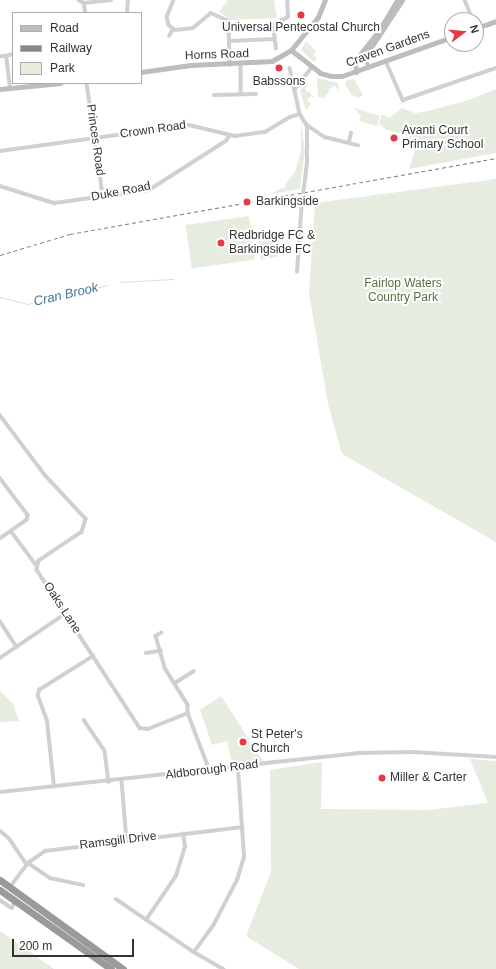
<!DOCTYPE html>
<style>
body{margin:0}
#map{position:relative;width:496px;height:969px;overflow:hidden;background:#fff;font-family:Helvetica,sans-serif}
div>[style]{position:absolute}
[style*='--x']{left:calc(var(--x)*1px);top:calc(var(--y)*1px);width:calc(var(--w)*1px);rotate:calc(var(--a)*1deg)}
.green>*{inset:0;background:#e6ecdf;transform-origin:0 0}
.stream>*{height:1px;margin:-0.5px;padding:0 0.5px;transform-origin:0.5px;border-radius:0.5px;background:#cfe2ee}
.street>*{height:3.5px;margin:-1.75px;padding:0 1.75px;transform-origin:1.75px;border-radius:1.75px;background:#d0d0d0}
.secondary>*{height:5px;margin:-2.5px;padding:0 2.5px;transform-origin:2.5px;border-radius:2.5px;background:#bdbdbd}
.highway>*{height:7px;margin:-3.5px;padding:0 3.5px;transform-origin:3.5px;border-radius:3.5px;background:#9a9a9a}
.rail>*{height:1px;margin-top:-0.5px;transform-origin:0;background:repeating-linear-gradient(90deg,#888 0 4px,transparent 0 7px)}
.street-bridge>*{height:3.5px;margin:-1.75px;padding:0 1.75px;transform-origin:1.75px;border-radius:1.75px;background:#d0d0d0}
.dots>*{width:11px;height:11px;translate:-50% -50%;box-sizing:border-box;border:2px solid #fff;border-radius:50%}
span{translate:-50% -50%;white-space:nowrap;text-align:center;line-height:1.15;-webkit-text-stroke:4px #fff;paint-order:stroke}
.poi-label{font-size:12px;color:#333}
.left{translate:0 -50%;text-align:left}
.street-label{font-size:12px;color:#333}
.park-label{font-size:12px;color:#56703f}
.water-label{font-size:13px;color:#3f7597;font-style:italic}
.legend{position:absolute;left:12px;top:12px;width:130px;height:72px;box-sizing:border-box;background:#fff;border:1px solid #adadad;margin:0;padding:5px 7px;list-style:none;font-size:12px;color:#333}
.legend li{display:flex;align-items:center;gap:8px;height:20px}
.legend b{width:20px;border:1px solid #adadad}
.north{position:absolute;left:444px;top:12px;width:40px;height:40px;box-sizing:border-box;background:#fff;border:1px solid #adadad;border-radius:50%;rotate:74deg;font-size:11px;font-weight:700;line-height:16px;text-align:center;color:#333}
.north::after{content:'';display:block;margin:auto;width:14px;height:18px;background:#e63946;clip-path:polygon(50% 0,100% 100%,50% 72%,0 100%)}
.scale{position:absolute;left:12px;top:939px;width:122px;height:18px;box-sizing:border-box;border:2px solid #333;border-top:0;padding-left:5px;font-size:12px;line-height:14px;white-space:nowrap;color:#333;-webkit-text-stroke:3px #fff;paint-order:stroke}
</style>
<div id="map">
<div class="green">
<div style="clip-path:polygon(228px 0,274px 0,277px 18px,231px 20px,219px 12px)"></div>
<div style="clip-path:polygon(306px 41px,316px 51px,313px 55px,317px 58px,314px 62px,301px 50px)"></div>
<div style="clip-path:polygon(317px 78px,338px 83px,339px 89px,337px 94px,338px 89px,334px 85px,331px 89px,328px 88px,330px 90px,324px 98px,318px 97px)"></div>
<div style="clip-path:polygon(354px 79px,363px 95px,358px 98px,352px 95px,345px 84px,347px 80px)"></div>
<div style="clip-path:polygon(305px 83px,308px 85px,305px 89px,309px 93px,311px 90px,310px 94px,315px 98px,311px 96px,307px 100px,311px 104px,306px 110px,300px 91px)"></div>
<div style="clip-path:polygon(496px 89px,496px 153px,409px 169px,416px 148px,407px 145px,409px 135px,387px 130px,379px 124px,382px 114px,389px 118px,402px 108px,415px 113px,428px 111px,469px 100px)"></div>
<div style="clip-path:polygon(354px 108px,380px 116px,377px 126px,359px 121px,361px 116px)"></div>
<div style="clip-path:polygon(301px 122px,305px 151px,300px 189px,271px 194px,284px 187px,287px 189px,285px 185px,295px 172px,301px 151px)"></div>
<div style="clip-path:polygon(496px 179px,496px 542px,342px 454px,328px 404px,309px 293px,315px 203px)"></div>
<div style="left:249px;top:216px;width:44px;height:64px;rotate:82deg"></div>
<div style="left:274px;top:232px;width:25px;height:17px;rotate:81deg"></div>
<div style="clip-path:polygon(0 691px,13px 704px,19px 721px,0 722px)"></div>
<div style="clip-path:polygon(221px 696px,263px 761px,232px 764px,227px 741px,212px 745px,200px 710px)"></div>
<div style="clip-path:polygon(470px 759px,496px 761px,496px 969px,299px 969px,246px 936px,271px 872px,270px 770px,322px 762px,321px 809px,428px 810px,488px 803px)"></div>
<div style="clip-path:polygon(0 931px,54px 969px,0 969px)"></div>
</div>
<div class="stream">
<div style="--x:120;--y:282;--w:53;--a:-3.2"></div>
<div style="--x:0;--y:297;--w:29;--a:14"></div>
<div style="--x:28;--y:304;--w:82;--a:-13.4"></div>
</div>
<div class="street">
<div style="--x:79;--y:0;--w:6;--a:31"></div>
<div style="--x:84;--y:3;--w:10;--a:79"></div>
<div style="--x:174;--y:0;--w:18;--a:112"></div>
<div style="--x:167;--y:17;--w:8;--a:76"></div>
<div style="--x:169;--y:25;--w:8;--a:40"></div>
<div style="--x:175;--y:30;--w:18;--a:-6"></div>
<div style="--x:193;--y:28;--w:23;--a:-40"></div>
<div style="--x:211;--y:13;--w:20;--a:24"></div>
<div style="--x:229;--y:21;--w:44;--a:88.7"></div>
<div style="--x:465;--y:0;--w:22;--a:68"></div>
<div style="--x:84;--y:3;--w:27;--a:-6"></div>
<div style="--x:127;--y:13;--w:13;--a:-86"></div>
<div style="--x:169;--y:36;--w:8;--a:-60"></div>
<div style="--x:230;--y:41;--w:44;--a:-2.6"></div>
<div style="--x:276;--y:49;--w:24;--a:-97"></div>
<div style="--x:273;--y:25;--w:17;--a:-28"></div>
<div style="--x:288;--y:17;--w:17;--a:-93"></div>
<div style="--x:0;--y:56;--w:6;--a:0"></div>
<div style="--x:386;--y:61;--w:43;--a:66.4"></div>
<div style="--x:403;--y:100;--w:98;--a:-19"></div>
<div style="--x:241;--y:65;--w:29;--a:90"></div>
<div style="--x:290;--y:68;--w:47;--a:77.7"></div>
<div style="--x:300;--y:114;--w:13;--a:58"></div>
<div style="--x:307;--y:125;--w:22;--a:34"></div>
<div style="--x:325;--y:137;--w:34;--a:14"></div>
<div style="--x:87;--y:83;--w:114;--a:81.9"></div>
<div style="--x:10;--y:88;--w:32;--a:-97"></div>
<div style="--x:6;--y:56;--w:7;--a:-16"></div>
<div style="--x:294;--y:90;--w:29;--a:-52"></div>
<div style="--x:214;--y:95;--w:42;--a:-1.4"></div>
<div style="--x:349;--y:142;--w:9;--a:-77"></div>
<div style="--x:0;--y:151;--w:191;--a:-7.8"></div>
<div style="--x:189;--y:125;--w:47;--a:13.4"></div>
<div style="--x:235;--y:136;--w:30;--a:-8"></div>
<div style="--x:265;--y:132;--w:29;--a:-31"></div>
<div style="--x:290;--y:117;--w:10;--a:-17"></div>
<div style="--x:0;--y:186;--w:57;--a:17.5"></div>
<div style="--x:54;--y:203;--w:96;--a:-7.8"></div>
<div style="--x:149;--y:190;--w:91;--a:-32.5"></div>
<div style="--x:226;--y:141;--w:6;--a:-59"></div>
<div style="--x:304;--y:187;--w:24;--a:-83"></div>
<div style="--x:307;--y:163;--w:38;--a:-90"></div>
<div style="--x:297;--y:272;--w:71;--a:-86"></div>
<div style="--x:0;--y:415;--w:75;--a:53.1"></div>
<div style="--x:45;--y:475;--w:60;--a:47"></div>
<div style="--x:86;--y:519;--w:14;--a:107"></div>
<div style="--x:82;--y:532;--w:52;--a:146"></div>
<div style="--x:39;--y:561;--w:9;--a:103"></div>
<div style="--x:37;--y:570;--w:189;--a:56.9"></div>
<div style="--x:140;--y:728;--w:8;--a:7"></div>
<div style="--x:148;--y:729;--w:43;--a:-21.8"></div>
<div style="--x:188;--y:713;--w:62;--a:69.2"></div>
<div style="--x:0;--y:478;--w:46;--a:52.9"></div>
<div style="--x:28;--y:515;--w:5;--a:101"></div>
<div style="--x:27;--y:520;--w:33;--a:145"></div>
<div style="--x:11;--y:531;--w:44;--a:53.4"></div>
<div style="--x:0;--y:621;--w:31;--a:57"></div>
<div style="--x:162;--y:633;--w:7;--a:153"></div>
<div style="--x:156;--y:636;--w:33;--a:74"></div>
<div style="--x:165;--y:668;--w:44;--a:58.1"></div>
<div style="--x:188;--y:705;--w:8;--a:90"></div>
<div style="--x:146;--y:653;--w:15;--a:-8"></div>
<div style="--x:0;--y:658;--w:78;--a:-34.1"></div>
<div style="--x:175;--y:683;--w:22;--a:-32"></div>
<div style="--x:84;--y:720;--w:37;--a:56"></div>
<div style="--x:105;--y:751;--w:31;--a:83"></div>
<div style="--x:122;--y:781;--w:59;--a:85.2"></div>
<div style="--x:54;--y:787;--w:66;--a:-96.1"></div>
<div style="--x:47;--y:721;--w:27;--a:-110"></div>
<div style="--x:38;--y:696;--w:6;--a:-81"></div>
<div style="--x:39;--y:690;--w:64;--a:-32.2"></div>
<div style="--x:0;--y:792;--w:359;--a:-6.2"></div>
<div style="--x:357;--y:753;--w:56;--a:-1"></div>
<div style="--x:413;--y:752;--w:83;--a:3.4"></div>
<div style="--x:0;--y:831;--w:11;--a:38"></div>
<div style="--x:9;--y:838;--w:32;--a:56"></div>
<div style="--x:28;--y:863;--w:27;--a:34"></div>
<div style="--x:50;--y:878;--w:34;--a:12"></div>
<div style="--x:10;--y:887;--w:30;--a:-53"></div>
<div style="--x:28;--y:863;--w:21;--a:-35"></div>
<div style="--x:45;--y:851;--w:199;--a:-6.9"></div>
<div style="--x:116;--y:899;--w:94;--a:34.2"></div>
<div style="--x:194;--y:952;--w:34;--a:30"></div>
<div style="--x:0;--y:900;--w:14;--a:34"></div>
<div style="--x:12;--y:908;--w:8;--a:-67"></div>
<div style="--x:146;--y:920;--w:53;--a:-55.7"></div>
<div style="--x:176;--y:876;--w:30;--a:-73"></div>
<div style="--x:185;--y:847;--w:13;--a:-99"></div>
<div style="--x:194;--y:952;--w:34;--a:-54"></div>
<div style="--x:214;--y:924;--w:50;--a:-62.4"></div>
<div style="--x:237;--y:880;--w:24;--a:-73"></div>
<div style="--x:244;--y:857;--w:89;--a:-93.9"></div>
</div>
<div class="secondary">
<div style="--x:476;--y:28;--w:21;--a:-19"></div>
<div style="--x:291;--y:50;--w:37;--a:38"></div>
<div style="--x:320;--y:73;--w:11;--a:15"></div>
<div style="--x:331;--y:76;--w:11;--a:0"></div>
<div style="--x:342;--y:76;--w:117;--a:-19.5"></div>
<div style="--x:368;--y:67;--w:12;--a:-99"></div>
<div style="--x:366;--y:55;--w:66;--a:-56.8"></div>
<div style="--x:141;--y:72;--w:50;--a:-8"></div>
<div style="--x:191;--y:65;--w:81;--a:-2.8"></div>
<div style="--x:272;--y:61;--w:22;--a:-30"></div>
<div style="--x:291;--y:50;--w:43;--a:-50.7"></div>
<div style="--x:318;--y:17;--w:18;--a:-68"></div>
<div style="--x:356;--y:72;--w:11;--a:-95"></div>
<div style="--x:355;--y:61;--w:37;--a:-52"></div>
<div style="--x:378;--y:32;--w:37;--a:-59"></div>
<div style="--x:0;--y:89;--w:61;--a:-5.6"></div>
</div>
<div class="highway">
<div style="--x:0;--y:880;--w:152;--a:35.9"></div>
<div style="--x:0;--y:890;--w:136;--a:35.4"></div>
</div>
<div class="rail">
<div style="--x:0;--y:255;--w:73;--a:-16.7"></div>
<div style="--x:70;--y:234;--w:433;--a:-10.1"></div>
</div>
<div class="street-bridge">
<div style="--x:302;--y:201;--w:14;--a:-82"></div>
</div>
<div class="dots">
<div style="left:301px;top:15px;background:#e63946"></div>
<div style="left:279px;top:68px;background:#e63946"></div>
<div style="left:394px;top:138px;background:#e63946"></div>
<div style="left:247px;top:202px;background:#e63946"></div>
<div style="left:221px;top:243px;background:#e63946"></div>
<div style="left:243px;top:742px;background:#e63946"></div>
<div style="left:382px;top:778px;background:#e63946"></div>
</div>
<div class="poi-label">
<span style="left:301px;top:28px">Universal Pentecostal Church</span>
<span style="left:279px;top:82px">Babssons</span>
<span class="left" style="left:402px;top:138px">Avanti Court<br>Primary School</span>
<span class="left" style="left:256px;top:202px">Barkingside</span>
<span class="left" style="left:229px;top:243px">Redbridge FC &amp;<br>Barkingside FC</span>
<span class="left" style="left:251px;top:742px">St Peter's<br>Church</span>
<span class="left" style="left:390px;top:778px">Miller &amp; Carter</span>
</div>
<div class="street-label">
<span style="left:388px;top:49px;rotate:-20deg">Craven Gardens</span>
<span style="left:217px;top:55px;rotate:-2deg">Horns Road</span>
<span style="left:153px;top:130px;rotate:-8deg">Crown Road</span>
<span style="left:95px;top:140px;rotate:82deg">Princes Road</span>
<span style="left:121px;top:192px;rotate:-11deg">Duke Road</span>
<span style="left:62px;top:608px;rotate:57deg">Oaks Lane</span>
<span style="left:212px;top:770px;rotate:-7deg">Aldborough Road</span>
<span style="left:118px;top:841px;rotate:-7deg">Ramsgill Drive</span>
</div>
<div class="park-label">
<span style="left:403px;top:291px">Fairlop Waters<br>Country Park</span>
</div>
<div class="water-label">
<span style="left:66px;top:295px;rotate:-13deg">Cran Brook</span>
</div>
<ul class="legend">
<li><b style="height:5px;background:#bdbdbd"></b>Road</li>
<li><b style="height:5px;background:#888"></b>Railway</li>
<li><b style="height:11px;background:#e6ecdf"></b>Park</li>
</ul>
<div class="north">N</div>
<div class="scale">200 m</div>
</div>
